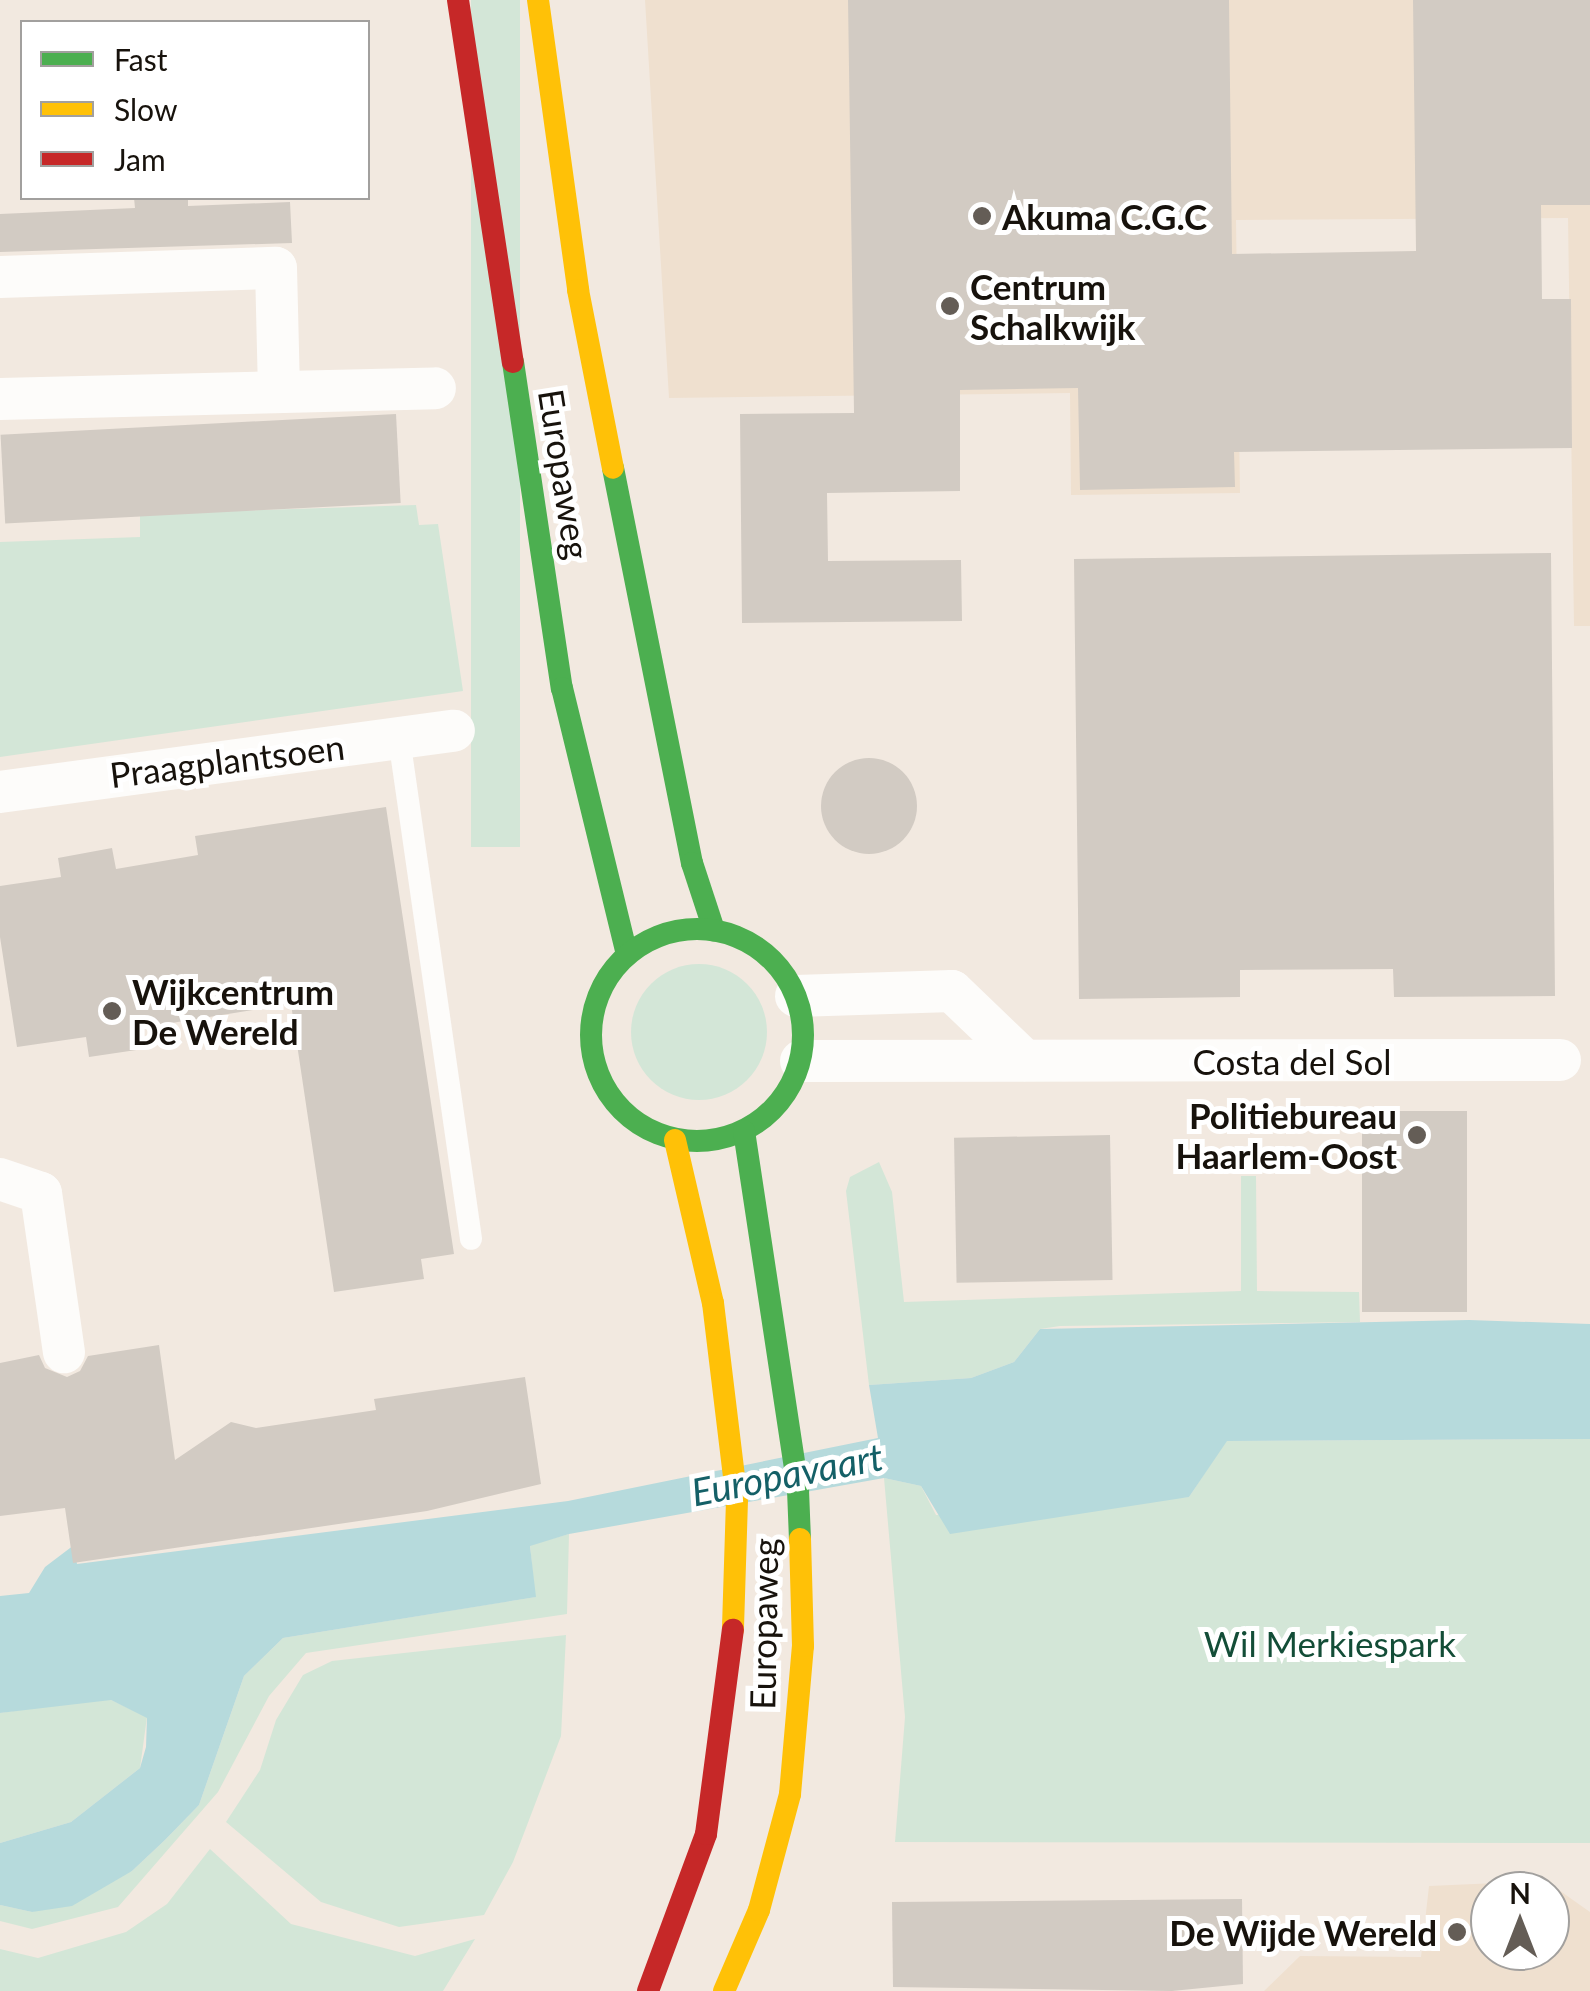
<!DOCTYPE html>
<style>
body{margin:0}
#map{position:relative;width:1590px;height:1991px;overflow:hidden;background:#f2e9e0;font-family:Lato,sans-serif}
div>[style]{position:absolute}
[style*='--x']{left:calc(var(--x)*1px);top:calc(var(--y)*1px);width:calc(var(--w)*1px);rotate:calc(var(--a)*1deg)}
.built>*{inset:0;background:#efe0cf}
.green>*{inset:0;background:#d3e6d7;transform-origin:0 0}
.round{border-radius:50%}
.water>*{inset:0;background:#b6dadc}
.building>*{inset:0;background:#d2cbc3;transform-origin:0 0}
.lane>*{height:22px;margin:-11px;padding:0 11px;transform-origin:11px;border-radius:11px;background:#fdfcfa}
.street>*{height:42px;margin:-21px;padding:0 21px;transform-origin:21px;border-radius:21px;background:#fdfcfa}
.fast>*{height:22px;margin:-11px;padding:0 11px;transform-origin:11px;border-radius:11px;background:#4caf50}
.fast>.ring{margin:-11px;padding:0;box-sizing:content-box;background:none;border:22px solid #4caf50;border-radius:50%}
.slow>*{height:22px;margin:-11px;padding:0 11px;transform-origin:11px;border-radius:11px;background:#ffc107}
.jam>*{height:22px;margin:-11px;padding:0 11px;transform-origin:11px;border-radius:11px;background:#c62828}
.dots>*{width:28px;height:28px;translate:-50% -50%;box-sizing:border-box;border:5px solid #fff;border-radius:50%}
span{translate:-50% -50%;white-space:nowrap;text-align:center;line-height:1.15;-webkit-text-stroke:10px #fff;paint-order:stroke}
.poi-label{font-size:35px;color:#17120c;font-weight:700}
.left{translate:0 -50%;text-align:left}
.right{translate:-100% -50%;text-align:right}
.street-label{font-size:35px;color:#17120c}
.park-label{font-size:35px;color:#134d37}
.water-label{font-size:38px;color:#146067;font-style:italic}
.legend{position:absolute;left:20px;top:20px;width:350px;height:180px;box-sizing:border-box;background:#fff;border:2px solid #a2a09e;margin:0;padding:12px 18px;list-style:none;font-size:30px;color:#17120c}
.legend li{display:flex;align-items:center;gap:20px;height:50px}
.legend b{width:50px;border:2px solid #a2a09e}
.north{position:absolute;left:1470px;top:1871px;width:100px;height:100px;box-sizing:border-box;background:#fff;border:2px solid #a2a09e;border-radius:50%;rotate:0deg;font-size:28px;font-weight:700;line-height:40px;text-align:center;color:#17120c}
.north::after{content:'';display:block;margin:auto;width:35px;height:45px;background:#645d56;clip-path:polygon(50% 0,100% 100%,50% 72%,0 100%)}
</style>
<div id="map">
<div class="built">
<div style="clip-path:polygon(645px 0,1590px 0,1590px 626px,1574px 626px,1568px 218px,1236px 220px,1240px 493px,1071px 495px,1070px 393px,669px 398px)"></div>
<div style="clip-path:polygon(evenodd,1546px 1881px,1590px 1912px,1590px 1991px,1264px 1991px,1300px 1956px,1421px 1957px,1429px 1886px,1546px 1881px,1490px 1891px,1550px 1891px,1550px 1951px,1490px 1951px,1490px 1891px)"></div>
</div>
<div class="green">
<div style="left:471px;top:0;width:49px;height:847px"></div>
<div style="clip-path:polygon(416px 505px,419px 525px,438px 524px,463px 691px,0 757px,0 542px,140px 537px,140px 514px)"></div>
<div class="round" style="left:631px;top:964px;width:136px;height:136px"></div>
<div style="clip-path:polygon(879px 1162px,892px 1192px,904px 1302px,1241px 1291px,1241px 1176px,1256px 1176px,1257px 1291px,1359px 1292px,1360px 1322px,1060px 1326px,1040px 1329px,1014px 1362px,971px 1378px,869px 1385px,846px 1191px,850px 1177px)"></div>
<div style="clip-path:polygon(1590px 1439px,1590px 1843px,895px 1842px,905px 1717px,884px 1478px,921px 1486px,936px 1515px,1189px 1497px,1226px 1441px)"></div>
<div style="clip-path:polygon(569px 1534px,567px 1614px,306px 1653px,269px 1696px,218px 1792px,118px 1907px,32px 1929px,0 1921px,0 1905px,32px 1912px,132px 1871px,165px 1840px,199px 1805px,244px 1676px,283px 1638px,535px 1597px,530px 1545px)"></div>
<div style="clip-path:polygon(566px 1635px,561px 1736px,513px 1862px,484px 1915px,399px 1927px,321px 1902px,226px 1822px,260px 1770px,276px 1720px,303px 1675px,332px 1661px)"></div>
<div style="clip-path:polygon(87px 1700px,111px 1700px,147px 1717px,140px 1768px,71px 1822px,0 1843px,0 1713px)"></div>
<div style="clip-path:polygon(210px 1849px,291px 1924px,415px 1956px,475px 1939px,443px 1991px,0 1991px,0 1949px,38px 1958px,126px 1932px,167px 1904px)"></div>
</div>
<div class="water">
<div style="clip-path:polygon(1469px 1320px,1590px 1324px,1590px 1439px,1227px 1441px,1189px 1497px,950px 1534px,921px 1486px,884px 1478px,569px 1534px,530px 1546px,536px 1597px,283px 1638px,244px 1676px,199px 1805px,165px 1840px,132px 1871px,72px 1906px,32px 1912px,0 1905px,0 1843px,71px 1822px,140px 1768px,146px 1747px,147px 1718px,111px 1700px,0 1713px,0 1596px,29px 1593px,45px 1567px,74px 1545px,77px 1564px,568px 1501px,878px 1438px,869px 1385px,971px 1378px,1014px 1362px,1040px 1329px)"></div>
</div>
<div class="building">
<div style="clip-path:polygon(848px 0,1229px 0,1232px 254px,1416px 251px,1413px 0,1590px 0,1590px 205px,1541px 205px,1542px 299px,1571px 299px,1572px 448px,1234px 452px,1235px 487px,1080px 490px,1078px 388px,960px 390px,960px 491px,827px 493px,828px 561px,961px 560px,962px 621px,742px 623px,740px 414px,854px 413px)"></div>
<div style="clip-path:polygon(134px 198px,188px 198px,188px 206px,290px 202px,292px 243px,0 252px,0 214px,135px 208px)"></div>
<div style="left:396px;top:414px;width:89px;height:396px;rotate:87deg"></div>
<div style="clip-path:polygon(1551px 553px,1555px 996px,1394px 997px,1393px 969px,1240px 970px,1240px 997px,1079px 999px,1074px 559px)"></div>
<div class="round" style="left:821px;top:758px;width:96px;height:96px"></div>
<div style="clip-path:polygon(386px 807px,454px 1254px,421px 1259px,424px 1279px,334px 1292px,291px 1004px,140px 1028px,143px 1049px,89px 1057px,86px 1037px,17px 1047px,0 937px,0 886px,61px 877px,58px 858px,112px 848px,116px 869px,198px 855px,195px 836px)"></div>
<div style="left:1467px;top:1111px;width:201px;height:105px;rotate:90deg"></div>
<div style="left:1110px;top:1135px;width:145px;height:156px;rotate:89deg"></div>
<div style="clip-path:polygon(159px 1345px,175px 1460px,231px 1422px,256px 1428px,376px 1410px,374px 1399px,525px 1377px,541px 1484px,427px 1511px,73px 1563px,65px 1508px,0 1516px,0 1363px,39px 1355px,45px 1368px,67px 1377px,80px 1371px,88px 1356px)"></div>
<div style="clip-path:polygon(1242px 1899px,1243px 1984px,1172px 1991px,893px 1987px,892px 1902px)"></div>
</div>
<div class="lane">
<div style="--x:399;--y:738;--w:506;--a:81.82"></div>
</div>
<div class="street">
<div style="--x:0;--y:277;--w:276;--a:-1.9"></div>
<div style="--x:276;--y:268;--w:122;--a:88.6"></div>
<div style="--x:0;--y:399;--w:435;--a:-1.4"></div>
<div style="--x:0;--y:792;--w:458;--a:-7.7"></div>
<div style="--x:796;--y:996;--w:156;--a:-1.8"></div>
<div style="--x:952;--y:991;--w:100;--a:43.8"></div>
<div style="--x:801;--y:1061;--w:759;--a:-0.08"></div>
<div style="--x:0;--y:1179;--w:43;--a:18.9"></div>
<div style="--x:41;--y:1193;--w:161;--a:81.8"></div>
</div>
<div class="fast">
<div style="--x:513;--y:362;--w:330;--a:81.5"></div>
<div style="--x:562;--y:688;--w:274;--a:76.3"></div>
<div style="--x:613;--y:468;--w:403;--a:78.7"></div>
<div style="--x:692;--y:863;--w:71;--a:71.8"></div>
<div class="ring" style="left:591px;top:929px;width:190px;height:190px"></div>
<div style="--x:744;--y:1131;--w:363;--a:81.4"></div>
<div style="--x:798;--y:1490;--w:49;--a:87.7"></div>
</div>
<div class="slow">
<div style="--x:538;--y:0;--w:293;--a:82.1"></div>
<div style="--x:578;--y:290;--w:181;--a:78.9"></div>
<div style="--x:675;--y:1140;--w:167;--a:76.9"></div>
<div style="--x:713;--y:1303;--w:198;--a:83.1"></div>
<div style="--x:737;--y:1500;--w:130;--a:91.8"></div>
<div style="--x:724;--y:1991;--w:88;--a:-66.6"></div>
<div style="--x:759;--y:1910;--w:120;--a:-75"></div>
<div style="--x:790;--y:1794;--w:149;--a:-85"></div>
<div style="--x:803;--y:1646;--w:107;--a:-91.6"></div>
</div>
<div class="jam">
<div style="--x:458;--y:0;--w:366;--a:81.4"></div>
<div style="--x:648;--y:1991;--w:167;--a:-69.7"></div>
<div style="--x:706;--y:1834;--w:206;--a:-82.5"></div>
</div>
<div class="dots">
<div style="left:982px;top:216px;background:#645d56"></div>
<div style="left:950px;top:306px;background:#645d56"></div>
<div style="left:112px;top:1011px;background:#645d56"></div>
<div style="left:1417px;top:1135px;background:#645d56"></div>
<div style="left:1457px;top:1932px;background:#645d56"></div>
</div>
<div class="poi-label">
<span class="left" style="left:1002px;top:216px">Akuma C.G.C</span>
<span class="left" style="left:970px;top:306px">Centrum<br>Schalkwijk</span>
<span class="left" style="left:132px;top:1011px">Wijkcentrum<br>De Wereld</span>
<span class="right" style="left:1397px;top:1135px">Politiebureau<br>Haarlem-Oost</span>
<span class="right" style="left:1437px;top:1932px">De Wijde Wereld</span>
</div>
<div class="street-label">
<span style="left:565px;top:474px;rotate:81deg">Europaweg</span>
<span style="left:227px;top:760px;rotate:-7deg">Praagplantsoen</span>
<span style="left:1292px;top:1061px">Costa del Sol</span>
<span style="left:763px;top:1624px;rotate:-89deg">Europaweg</span>
</div>
<div class="park-label">
<span style="left:1330px;top:1643px">Wil Merkiespark</span>
</div>
<div class="water-label">
<span style="left:787px;top:1474px;rotate:-11deg">Europavaart</span>
</div>
<ul class="legend">
<li><b style="height:12px;background:#4caf50"></b>Fast</li>
<li><b style="height:12px;background:#ffc107"></b>Slow</li>
<li><b style="height:12px;background:#c62828"></b>Jam</li>
</ul>
<div class="north">N</div>
</div>
